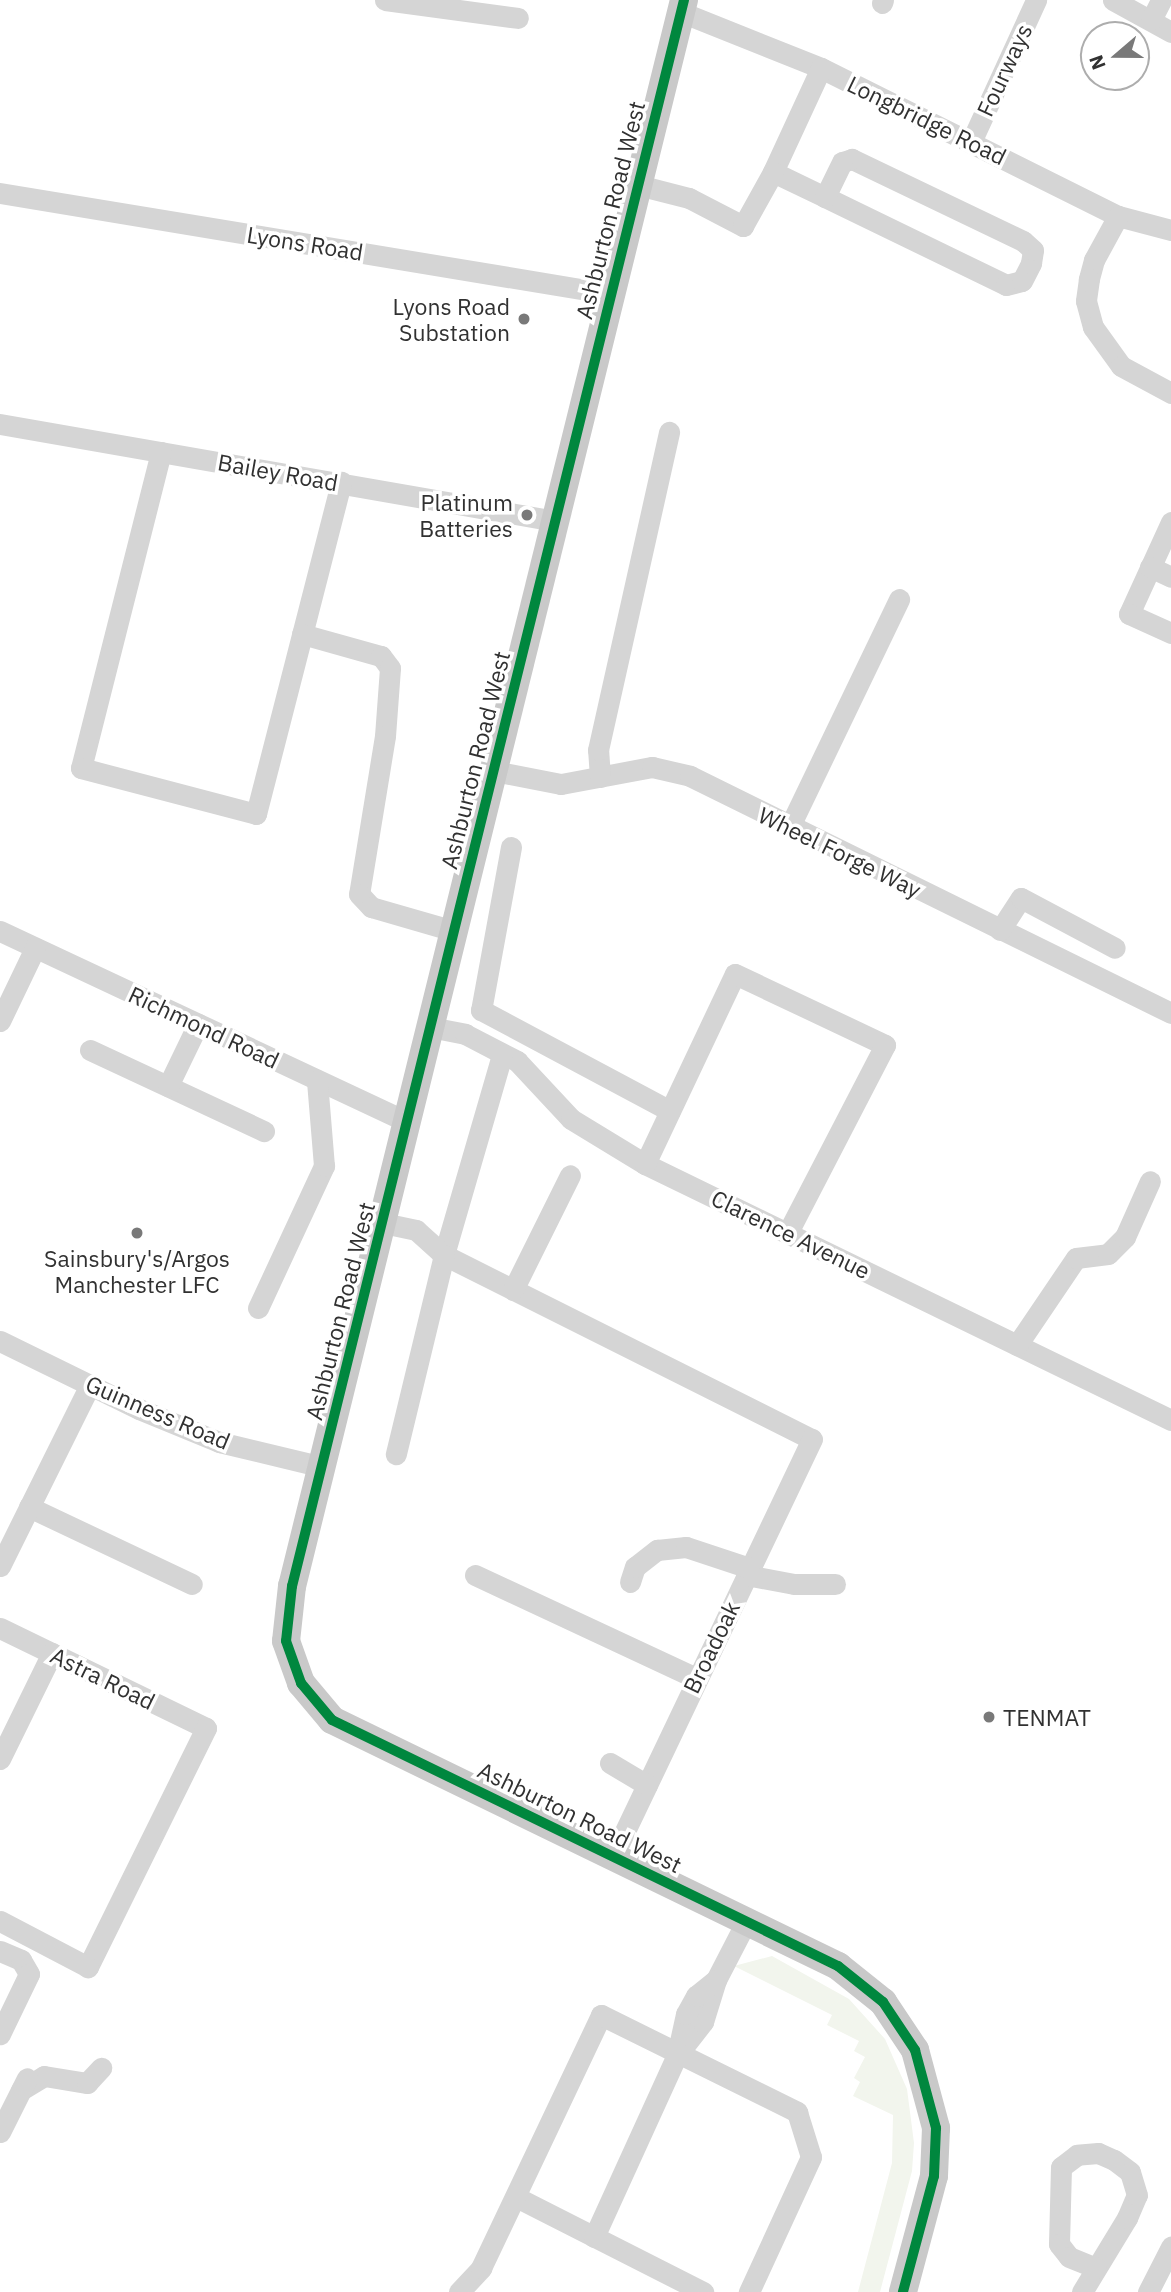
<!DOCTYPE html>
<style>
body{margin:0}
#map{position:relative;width:1171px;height:2292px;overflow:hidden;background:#fff;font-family:"IBM Plex Sans",sans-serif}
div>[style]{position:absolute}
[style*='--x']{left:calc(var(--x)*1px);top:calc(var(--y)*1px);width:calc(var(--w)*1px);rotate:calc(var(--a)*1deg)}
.green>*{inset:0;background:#f2f5ed}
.minor>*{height:21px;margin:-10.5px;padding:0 10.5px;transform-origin:10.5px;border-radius:10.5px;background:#d5d5d5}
.major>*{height:28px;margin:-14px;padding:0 14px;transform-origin:14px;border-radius:14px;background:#c9c9c9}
.cycleway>*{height:10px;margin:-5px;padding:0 5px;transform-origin:5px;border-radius:5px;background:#00873e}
.dots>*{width:19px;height:19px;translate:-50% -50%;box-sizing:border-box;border:4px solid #fff;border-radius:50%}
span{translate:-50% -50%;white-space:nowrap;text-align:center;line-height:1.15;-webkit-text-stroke:7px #fff;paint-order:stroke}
.street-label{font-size:23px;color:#313131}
.poi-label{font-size:23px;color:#313131}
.right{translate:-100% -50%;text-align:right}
.left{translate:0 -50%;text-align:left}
.north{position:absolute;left:1080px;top:21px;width:70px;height:70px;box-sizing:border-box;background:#fff;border:2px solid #adadad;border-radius:50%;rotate:250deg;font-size:19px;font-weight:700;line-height:28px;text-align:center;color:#313131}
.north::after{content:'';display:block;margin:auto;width:24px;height:32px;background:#797979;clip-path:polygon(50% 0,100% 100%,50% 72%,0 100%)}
</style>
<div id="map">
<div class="green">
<div style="clip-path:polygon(772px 1956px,849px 1999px,885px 2039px,907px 2089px,914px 2143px,912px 2171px,880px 2292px,858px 2292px,892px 2163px,893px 2115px,853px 2096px,860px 2082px,854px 2078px,865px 2057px,854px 2051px,859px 2041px,827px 2025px,832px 2015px,734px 1966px)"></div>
</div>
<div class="minor">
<div style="--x:385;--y:0;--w:134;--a:7.7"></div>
<div style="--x:1113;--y:0;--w:66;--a:28.9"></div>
<div style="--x:882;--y:3;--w:3;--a:-72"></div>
<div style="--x:681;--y:12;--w:151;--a:21.8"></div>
<div style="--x:821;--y:68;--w:332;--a:26.5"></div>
<div style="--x:1118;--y:216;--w:55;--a:14.8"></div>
<div style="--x:1151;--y:20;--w:22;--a:-63"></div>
<div style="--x:821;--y:68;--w:115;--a:114.8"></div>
<div style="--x:773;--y:172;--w:58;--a:25.7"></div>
<div style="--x:825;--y:197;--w:201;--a:25.9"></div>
<div style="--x:1006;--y:285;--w:16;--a:-14"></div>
<div style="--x:1022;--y:281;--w:20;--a:-63"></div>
<div style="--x:1031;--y:263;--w:13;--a:-81"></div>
<div style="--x:1033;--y:250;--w:13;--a:-138"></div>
<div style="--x:1023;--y:241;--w:190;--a:-154.4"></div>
<div style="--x:852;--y:159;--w:10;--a:163"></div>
<div style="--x:842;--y:162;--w:39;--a:116"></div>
<div style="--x:972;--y:140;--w:154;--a:-65.4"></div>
<div style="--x:638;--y:185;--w:53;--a:14.3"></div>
<div style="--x:689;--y:198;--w:61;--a:27.4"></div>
<div style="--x:743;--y:226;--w:62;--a:-60.9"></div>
<div style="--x:0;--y:193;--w:619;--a:9.39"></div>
<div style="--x:1118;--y:216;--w:50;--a:118.6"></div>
<div style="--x:1094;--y:260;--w:20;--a:105"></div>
<div style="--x:1089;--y:279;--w:22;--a:98"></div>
<div style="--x:1086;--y:301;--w:27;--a:75"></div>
<div style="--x:1093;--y:327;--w:48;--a:54.3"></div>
<div style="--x:1121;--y:366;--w:57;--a:28.4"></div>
<div style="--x:0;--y:424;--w:563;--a:9.91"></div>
<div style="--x:161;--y:452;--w:326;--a:104.2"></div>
<div style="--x:81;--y:768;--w:181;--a:14.7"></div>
<div style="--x:256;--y:814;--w:343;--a:-75.6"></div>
<div style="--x:1171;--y:522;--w:101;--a:114.5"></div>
<div style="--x:1129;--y:614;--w:46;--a:24.3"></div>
<div style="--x:1150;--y:567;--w:23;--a:25"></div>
<div style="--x:302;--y:634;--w:82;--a:15.6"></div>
<div style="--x:381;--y:656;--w:15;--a:53"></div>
<div style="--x:390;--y:668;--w:68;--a:94.2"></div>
<div style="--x:385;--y:736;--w:160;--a:99.3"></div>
<div style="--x:359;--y:894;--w:18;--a:47"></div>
<div style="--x:371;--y:907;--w:86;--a:16.1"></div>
<div style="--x:494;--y:771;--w:68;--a:11"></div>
<div style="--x:561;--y:784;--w:93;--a:-10.6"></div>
<div style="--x:652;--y:767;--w:39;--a:13"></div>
<div style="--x:690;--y:776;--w:536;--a:26.23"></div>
<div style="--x:600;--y:777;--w:27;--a:-94"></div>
<div style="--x:598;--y:750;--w:326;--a:-77.4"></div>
<div style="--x:789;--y:828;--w:254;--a:-64.3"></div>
<div style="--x:511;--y:847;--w:166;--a:100.4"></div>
<div style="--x:481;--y:1010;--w:214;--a:28.1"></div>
<div style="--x:1000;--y:930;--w:38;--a:-57"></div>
<div style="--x:1021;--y:898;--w:106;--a:28"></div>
<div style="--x:0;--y:931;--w:450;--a:25.1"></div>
<div style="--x:0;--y:1021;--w:81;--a:-64.4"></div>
<div style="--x:430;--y:1027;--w:36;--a:11"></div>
<div style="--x:465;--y:1034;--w:59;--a:27.4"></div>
<div style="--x:517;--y:1061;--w:79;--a:47"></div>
<div style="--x:571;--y:1119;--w:87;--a:31.3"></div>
<div style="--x:645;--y:1164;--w:585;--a:25.95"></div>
<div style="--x:90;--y:1050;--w:192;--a:25"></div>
<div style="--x:502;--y:1055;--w:208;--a:106.2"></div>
<div style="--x:444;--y:1255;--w:411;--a:26.6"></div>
<div style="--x:812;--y:1439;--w:462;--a:115.5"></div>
<div style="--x:168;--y:1086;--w:69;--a:-64.2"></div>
<div style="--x:645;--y:1164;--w:210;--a:-64.7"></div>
<div style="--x:735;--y:974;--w:166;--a:25.3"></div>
<div style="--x:885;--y:1045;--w:211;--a:117.4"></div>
<div style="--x:383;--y:1223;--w:34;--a:12"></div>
<div style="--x:416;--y:1230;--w:38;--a:42"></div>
<div style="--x:444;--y:1255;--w:205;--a:103.6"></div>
<div style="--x:513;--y:1290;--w:128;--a:-63.6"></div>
<div style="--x:258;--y:1308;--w:157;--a:-65.1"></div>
<div style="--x:324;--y:1166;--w:86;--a:-94.7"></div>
<div style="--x:0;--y:1341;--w:155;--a:26.1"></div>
<div style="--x:139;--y:1409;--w:87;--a:22.4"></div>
<div style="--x:219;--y:1442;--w:107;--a:13.5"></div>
<div style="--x:1017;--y:1345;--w:105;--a:-55.9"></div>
<div style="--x:1076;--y:1258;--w:32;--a:-7"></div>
<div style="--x:1108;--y:1254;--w:24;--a:-45"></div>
<div style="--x:1125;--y:1237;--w:61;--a:-65.9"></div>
<div style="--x:29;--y:1507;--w:180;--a:25.3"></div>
<div style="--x:0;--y:1566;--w:202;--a:-63.6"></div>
<div style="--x:475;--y:1575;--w:244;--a:25"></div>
<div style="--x:746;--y:1575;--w:49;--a:10.6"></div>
<div style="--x:794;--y:1584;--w:41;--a:0"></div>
<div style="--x:630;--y:1582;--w:16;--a:-72"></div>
<div style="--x:635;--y:1567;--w:28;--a:-38"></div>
<div style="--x:657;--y:1550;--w:29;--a:-6"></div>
<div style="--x:686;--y:1547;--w:66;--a:18.4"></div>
<div style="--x:0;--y:1628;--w:229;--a:25.9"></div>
<div style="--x:206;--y:1728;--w:267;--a:116.3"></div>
<div style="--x:88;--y:1967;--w:99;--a:-152.4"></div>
<div style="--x:0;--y:1759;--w:118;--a:-63.9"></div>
<div style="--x:610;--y:1763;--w:43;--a:30.7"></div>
<div style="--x:0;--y:1951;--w:23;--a:23"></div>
<div style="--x:21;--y:1960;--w:16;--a:60"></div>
<div style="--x:29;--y:1974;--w:67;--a:115.8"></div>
<div style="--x:681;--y:2050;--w:36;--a:-52"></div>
<div style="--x:703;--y:2022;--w:44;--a:-72.8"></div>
<div style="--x:716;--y:1980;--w:68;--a:-62.7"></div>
<div style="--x:21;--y:2090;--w:27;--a:-31"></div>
<div style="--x:44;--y:2076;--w:44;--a:9.2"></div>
<div style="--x:87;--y:2083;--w:21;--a:-47"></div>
<div style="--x:0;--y:2132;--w:60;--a:-63.4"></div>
<div style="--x:516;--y:2197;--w:210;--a:26.9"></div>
<div style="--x:594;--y:2237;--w:200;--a:-65.5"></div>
<div style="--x:677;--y:2055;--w:42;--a:-77.6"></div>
<div style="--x:686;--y:2014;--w:21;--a:-61"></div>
<div style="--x:696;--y:1996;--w:26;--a:-39"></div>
<div style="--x:459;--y:2292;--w:33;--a:-47"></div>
<div style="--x:481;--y:2268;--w:280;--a:-64.6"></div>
<div style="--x:601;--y:2015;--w:219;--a:26.3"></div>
<div style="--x:797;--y:2112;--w:47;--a:72.7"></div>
<div style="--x:811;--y:2157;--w:149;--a:114.7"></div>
<div style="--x:1082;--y:2292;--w:87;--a:-58.7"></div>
<div style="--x:1127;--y:2218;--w:25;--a:-67"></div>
<div style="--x:1137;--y:2195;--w:24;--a:-107"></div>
<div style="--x:1130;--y:2172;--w:20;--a:-143"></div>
<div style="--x:1114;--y:2160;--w:17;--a:-156"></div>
<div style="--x:1098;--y:2153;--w:21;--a:175"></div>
<div style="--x:1077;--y:2155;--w:20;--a:143"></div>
<div style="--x:1061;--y:2167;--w:77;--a:91.5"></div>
<div style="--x:1059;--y:2244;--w:16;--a:52"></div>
<div style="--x:1069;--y:2257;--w:29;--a:22"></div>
<div style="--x:1148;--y:2292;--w:51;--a:-62.9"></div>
</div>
<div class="major">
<div style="--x:684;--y:0;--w:1634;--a:103.88"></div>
<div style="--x:292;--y:1586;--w:55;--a:96.2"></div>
<div style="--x:286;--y:1641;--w:45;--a:70.3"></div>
<div style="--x:301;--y:1683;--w:48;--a:50"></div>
<div style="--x:332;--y:1720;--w:563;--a:25.93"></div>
<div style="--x:838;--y:1966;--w:58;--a:38.7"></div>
<div style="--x:883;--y:2002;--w:58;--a:56.3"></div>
<div style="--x:915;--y:2050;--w:81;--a:74.9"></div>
<div style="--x:936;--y:2128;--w:48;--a:92.4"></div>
<div style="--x:934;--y:2176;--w:120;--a:105"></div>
</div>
<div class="cycleway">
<div style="--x:684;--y:0;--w:1634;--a:103.88"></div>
<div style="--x:292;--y:1586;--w:55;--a:96.2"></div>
<div style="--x:286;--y:1641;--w:45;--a:70.3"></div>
<div style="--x:301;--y:1683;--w:48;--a:50"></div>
<div style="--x:332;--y:1720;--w:563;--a:25.93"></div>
<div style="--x:838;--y:1966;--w:58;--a:38.7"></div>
<div style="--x:883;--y:2002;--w:58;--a:56.3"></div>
<div style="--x:915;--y:2050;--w:81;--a:74.9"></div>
<div style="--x:936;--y:2128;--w:48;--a:92.4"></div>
<div style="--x:934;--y:2176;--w:120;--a:105"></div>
</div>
<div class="dots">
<div style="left:524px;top:319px;background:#797979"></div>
<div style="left:527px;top:515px;background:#797979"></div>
<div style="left:137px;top:1233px;background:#797979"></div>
<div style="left:989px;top:1717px;background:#797979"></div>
</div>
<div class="street-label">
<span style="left:1004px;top:70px;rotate:-65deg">Fourways</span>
<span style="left:927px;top:120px;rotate:26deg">Longbridge Road</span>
<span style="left:610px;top:210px;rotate:-76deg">Ashburton Road West</span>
<span style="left:305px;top:243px;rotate:9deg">Lyons Road</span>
<span style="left:278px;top:472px;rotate:10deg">Bailey Road</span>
<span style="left:475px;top:760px;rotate:-76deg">Ashburton Road West</span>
<span style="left:840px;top:852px;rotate:26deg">Wheel Forge Way</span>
<span style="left:204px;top:1027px;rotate:25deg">Richmond Road</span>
<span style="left:791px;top:1234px;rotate:26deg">Clarence Avenue</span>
<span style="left:340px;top:1311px;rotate:-76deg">Ashburton Road West</span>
<span style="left:158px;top:1412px;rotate:23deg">Guinness Road</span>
<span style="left:711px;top:1647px;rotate:-64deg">Broadoak</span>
<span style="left:103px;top:1678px;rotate:26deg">Astra Road</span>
<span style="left:580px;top:1817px;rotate:26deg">Ashburton Road West</span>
</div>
<div class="poi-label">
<span class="right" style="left:510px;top:319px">Lyons Road<br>Substation</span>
<span class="right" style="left:513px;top:515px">Platinum<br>Batteries</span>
<span style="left:137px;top:1271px">Sainsbury's/Argos<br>Manchester LFC</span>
<span class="left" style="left:1003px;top:1717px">TENMAT</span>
</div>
<div class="north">N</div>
</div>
